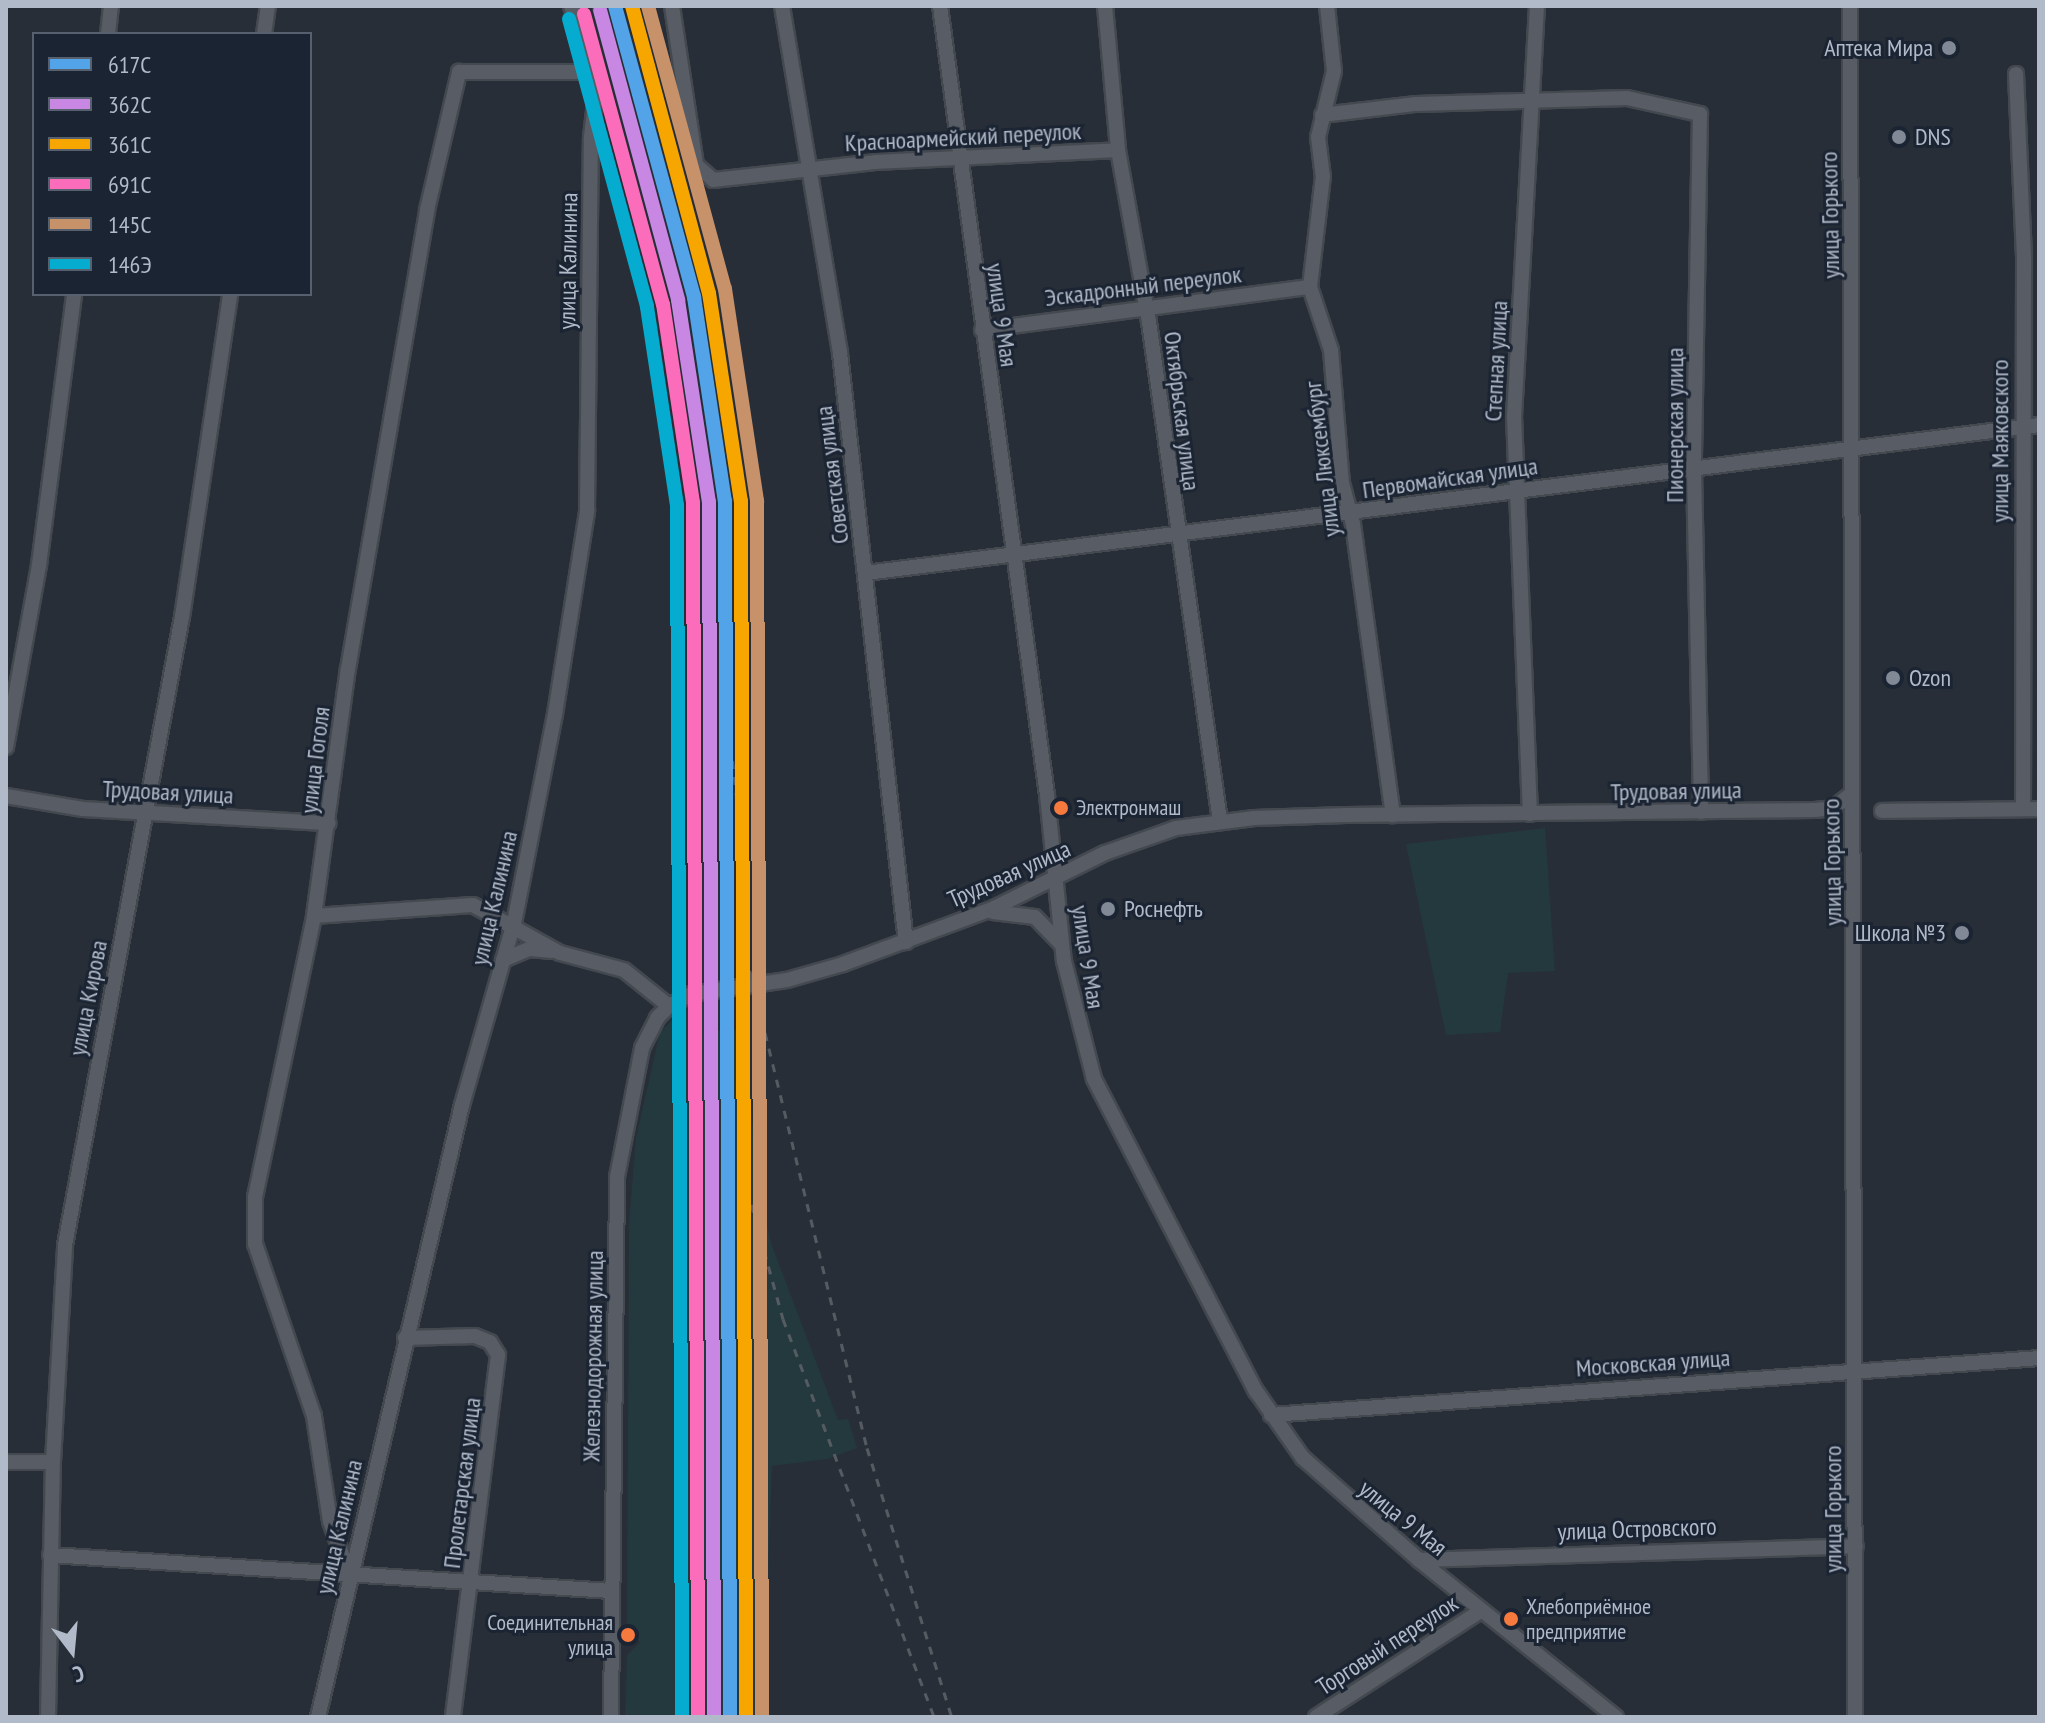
<!DOCTYPE html>
<meta charset="utf-8">
<style>
body{margin:0}
#map{position:relative;width:2045px;height:1723px;overflow:hidden;background:#272e37;font-family:"PT Sans Narrow",sans-serif}
div>[style]{position:absolute}
[style*='--x']{left:calc(var(--x)*1px);top:calc(var(--y)*1px);width:calc(var(--w)*1px);rotate:calc(var(--a)*1deg)}
.green>*{inset:0;background:#24393d}
.roads{filter:drop-shadow(2px 0 #444950) drop-shadow(-2px 0 #444950) drop-shadow(0 2px #444950) drop-shadow(0 -2px #444950)}
.minor>*{height:14px;margin:-7px;padding:0 7px;transform-origin:7px;border-radius:7px;background:#585c64}
.rail>*{height:3px;margin-top:-1.5px;transform-origin:0;background:repeating-linear-gradient(90deg,#565b62 0 8px,transparent 0 16px)}
.rail-1>*{height:14px;margin:-7px;padding:0 7px;transform-origin:7px;border-radius:7px;background:#53a3e8}
.rail-2>*{height:14px;margin:-7px;padding:0 7px;transform-origin:7px;border-radius:7px;background:#c787e3}
.rail-3>*{height:14px;margin:-7px;padding:0 7px;transform-origin:7px;border-radius:7px;background:#f7a600}
.rail-4>*{height:14px;margin:-7px;padding:0 7px;transform-origin:7px;border-radius:7px;background:#fb6dba}
.rail-5>*{height:14px;margin:-7px;padding:0 7px;transform-origin:7px;border-radius:7px;background:#c7916a}
.rail-6>*{height:14px;margin:-7px;padding:0 7px;transform-origin:7px;border-radius:7px;background:#06acd0}
.dots>*{width:22px;height:22px;translate:-50% -50%;box-sizing:border-box;border:4px solid #1b2432;border-radius:50%}
span{translate:-50% -50%;white-space:nowrap;text-align:center;line-height:1.15;-webkit-text-stroke:6px #1b2432;paint-order:stroke}
.bus-label{font-size:22px;color:#b1bac9}
.left{translate:0 -50%;text-align:left}
.right{translate:-100% -50%;text-align:right}
.poi-label{font-size:24px;color:#b1bac9}
.street-label{font-size:24px;color:#b1bac9}
.frame{position:absolute;inset:0;border:8px solid #b1bac9;pointer-events:none}
.legend{position:absolute;left:32px;top:32px;width:280px;height:264px;box-sizing:border-box;background:#1b2432;border:2px solid #57606e;margin:0;padding:10px 14px;list-style:none;font-size:24px;color:#b1bac9}
.legend li{display:flex;align-items:center;gap:16px;height:40px}
.legend b{width:40px;border:2px solid #57606e}
.north{position:absolute;left:32px;top:1611px;width:80px;height:80px;-webkit-text-stroke:6px #1b2432;paint-order:stroke;rotate:164deg;font-size:22px;font-weight:700;line-height:32px;text-align:center;color:#b1bac9}
.north::after{content:'';display:block;margin:auto;width:28px;height:36px;background:#b1bac9;clip-path:polygon(50% 0,100% 100%,50% 72%,0 100%)}
</style>
<div id="map">
<div class="green">
<div style="clip-path:polygon(1545px 828px,1555px 971px,1508px 973px,1500px 1032px,1446px 1035px,1406px 844px)"></div>
<div style="clip-path:polygon(716px 999px,718px 1031px,746px 1029px,756px 1175px,771px 1243px,838px 1420px,848px 1419px,857px 1448px,827px 1459px,772px 1466px,763px 1717px,625px 1717px,627px 1655px,640px 1642px,627px 1629px,629px 1223px,636px 1138px,660px 1032px,690px 1003px)"></div>
</div>
<div class="roads">
<div class="minor">
<div style="--x:672;--y:6;--w:161;--a:81.4"></div>
<div style="--x:696;--y:165;--w:23;--a:41"></div>
<div style="--x:713;--y:180;--w:163;--a:-6.3"></div>
<div style="--x:875;--y:162;--w:243;--a:-2.8"></div>
<div style="--x:782;--y:6;--w:352;--a:80.5"></div>
<div style="--x:840;--y:353;--w:593;--a:83.61"></div>
<div style="--x:940;--y:6;--w:796;--a:82.28"></div>
<div style="--x:1047;--y:795;--w:167;--a:84.2"></div>
<div style="--x:1064;--y:961;--w:122;--a:75.7"></div>
<div style="--x:1094;--y:1079;--w:352;--a:62.6"></div>
<div style="--x:1256;--y:1391;--w:82;--a:55"></div>
<div style="--x:1303;--y:1458;--w:154;--a:41.3"></div>
<div style="--x:1419;--y:1560;--w:252;--a:38.6"></div>
<div style="--x:1105;--y:6;--w:145;--a:84.8"></div>
<div style="--x:1118;--y:150;--w:175;--a:79.8"></div>
<div style="--x:1149;--y:322;--w:504;--a:81.9"></div>
<div style="--x:1327;--y:6;--w:65;--a:83.9"></div>
<div style="--x:1334;--y:71;--w:68;--a:103.6"></div>
<div style="--x:1318;--y:137;--w:39;--a:83"></div>
<div style="--x:1323;--y:176;--w:112;--a:96.7"></div>
<div style="--x:1310;--y:287;--w:66;--a:71.6"></div>
<div style="--x:1331;--y:350;--w:133;--a:85.3"></div>
<div style="--x:1342;--y:483;--w:42;--a:75"></div>
<div style="--x:1353;--y:524;--w:294;--a:82.2"></div>
<div style="--x:1850;--y:6;--w:1711;--a:89.83"></div>
<div style="--x:108;--y:34;--w:28;--a:-84"></div>
<div style="--x:264;--y:34;--w:28;--a:-82"></div>
<div style="--x:2016;--y:74;--w:182;--a:87.5"></div>
<div style="--x:2024;--y:256;--w:553;--a:90.1"></div>
<div style="--x:1322;--y:115;--w:95;--a:-6.7"></div>
<div style="--x:1416;--y:104;--w:211;--a:-1.6"></div>
<div style="--x:1627;--y:98;--w:75;--a:12.4"></div>
<div style="--x:1700;--y:114;--w:356;--a:91"></div>
<div style="--x:1694;--y:470;--w:342;--a:88.8"></div>
<div style="--x:982;--y:330;--w:331;--a:-7.5"></div>
<div style="--x:866;--y:573;--w:1182;--a:-7.19"></div>
<div style="--x:6;--y:747;--w:185;--a:-79.7"></div>
<div style="--x:39;--y:565;--w:273;--a:-82.6"></div>
<div style="--x:6;--y:796;--w:78;--a:9.6"></div>
<div style="--x:83;--y:809;--w:246;--a:3.3"></div>
<div style="--x:1882;--y:811;--w:157;--a:-0.7"></div>
<div style="--x:1530;--y:814;--w:397;--a:-92.3"></div>
<div style="--x:1514;--y:417;--w:412;--a:-86.8"></div>
<div style="--x:993;--y:912;--w:42;--a:6.8"></div>
<div style="--x:1035;--y:917;--w:36;--a:46"></div>
<div style="--x:314;--y:916;--w:159;--a:-4"></div>
<div style="--x:473;--y:905;--w:99;--a:28.9"></div>
<div style="--x:560;--y:953;--w:66;--a:14.9"></div>
<div style="--x:624;--y:970;--w:58;--a:38.7"></div>
<div style="--x:503;--y:960;--w:28;--a:-23"></div>
<div style="--x:529;--y:949;--w:23;--a:5"></div>
<div style="--x:405;--y:1338;--w:70;--a:-1.6"></div>
<div style="--x:475;--y:1336;--w:16;--a:22"></div>
<div style="--x:490;--y:1342;--w:15;--a:58"></div>
<div style="--x:498;--y:1355;--w:365;--a:97.1"></div>
<div style="--x:1271;--y:1415;--w:770;--a:-4.24"></div>
<div style="--x:6;--y:1462;--w:47;--a:0"></div>
<div style="--x:50;--y:1555;--w:563;--a:3.67"></div>
<div style="--x:1419;--y:1560;--w:437;--a:-1.8"></div>
<div style="--x:350;--y:1577;--w:59;--a:-109.7"></div>
<div style="--x:330;--y:1521;--w:106;--a:-98.7"></div>
<div style="--x:314;--y:1416;--w:182;--a:-108.9"></div>
<div style="--x:255;--y:1244;--w:47;--a:-90"></div>
<div style="--x:255;--y:1197;--w:287;--a:-78.1"></div>
<div style="--x:314;--y:916;--w:249;--a:-82.2"></div>
<div style="--x:348;--y:669;--w:466;--a:-80.2"></div>
<div style="--x:427;--y:210;--w:142;--a:-76.9"></div>
<div style="--x:459;--y:72;--w:135;--a:0"></div>
<div style="--x:48;--y:1717;--w:255;--a:-88.9"></div>
<div style="--x:53;--y:1462;--w:217;--a:-86.8"></div>
<div style="--x:65;--y:1245;--w:639;--a:-79.45"></div>
<div style="--x:182;--y:617;--w:327;--a:-81.5"></div>
<div style="--x:318;--y:1717;--w:629;--a:-76.76"></div>
<div style="--x:462;--y:1105;--w:189;--a:-74.1"></div>
<div style="--x:514;--y:923;--w:213;--a:-78.9"></div>
<div style="--x:555;--y:714;--w:206;--a:-81"></div>
<div style="--x:587;--y:511;--w:374;--a:-89.4"></div>
<div style="--x:591;--y:137;--w:53;--a:-83.5"></div>
<div style="--x:597;--y:84;--w:82;--a:-108.4"></div>
<div style="--x:611;--y:1717;--w:540;--a:-89.36"></div>
<div style="--x:617;--y:1177;--w:131;--a:-79"></div>
<div style="--x:642;--y:1048;--w:34;--a:-63"></div>
<div style="--x:657;--y:1018;--w:17;--a:-45"></div>
<div style="--x:669;--y:1006;--w:26;--a:-28"></div>
<div style="--x:692;--y:994;--w:96;--a:-8.4"></div>
<div style="--x:787;--y:980;--w:58;--a:-15.9"></div>
<div style="--x:843;--y:964;--w:161;--a:-20.3"></div>
<div style="--x:994;--y:908;--w:124;--a:-26.4"></div>
<div style="--x:1105;--y:853;--w:75;--a:-19.4"></div>
<div style="--x:1176;--y:828;--w:79;--a:-7.3"></div>
<div style="--x:1254;--y:818;--w:92;--a:-1.9"></div>
<div style="--x:1346;--y:815;--w:469;--a:-0.6"></div>
<div style="--x:1815;--y:810;--w:18;--a:-6"></div>
<div style="--x:1833;--y:808;--w:20;--a:-37"></div>
<div style="--x:1316;--y:1717;--w:197;--a:-32.8"></div>
</div>
</div>
<div class="rail">
<div style="--x:729;--y:729;--w:92;--a:83.7"></div>
<div style="--x:739;--y:820;--w:285;--a:89.8"></div>
<div style="--x:740;--y:1105;--w:84;--a:85.2"></div>
<div style="--x:747;--y:1189;--w:135;--a:74.5"></div>
<div style="--x:783;--y:1319;--w:426;--a:69.2"></div>
<div style="--x:746;--y:955;--w:508;--a:76.21"></div>
<div style="--x:867;--y:1448;--w:282;--a:72.5"></div>
</div>
<div class="rail-1">
<div style="--x:615;--y:6;--w:302;--a:74.8"></div>
<div style="--x:694;--y:297;--w:206;--a:81.4"></div>
<div style="--x:725;--y:501;--w:1216;--a:89.76"></div>
</div>
<div class="rail-2">
<div style="--x:600;--y:10;--w:300;--a:74.9"></div>
<div style="--x:678;--y:300;--w:204;--a:81.3"></div>
<div style="--x:709;--y:502;--w:1215;--a:89.76"></div>
</div>
<div class="rail-3">
<div style="--x:632;--y:6;--w:297;--a:75"></div>
<div style="--x:709;--y:293;--w:210;--a:81.3"></div>
<div style="--x:741;--y:501;--w:1216;--a:89.76"></div>
</div>
<div class="rail-4">
<div style="--x:584;--y:14;--w:301;--a:74.8"></div>
<div style="--x:663;--y:304;--w:201;--a:81.4"></div>
<div style="--x:693;--y:503;--w:1214;--a:89.76"></div>
</div>
<div class="rail-5">
<div style="--x:648;--y:6;--w:293;--a:74.8"></div>
<div style="--x:725;--y:289;--w:214;--a:81.4"></div>
<div style="--x:757;--y:501;--w:1216;--a:89.76"></div>
</div>
<div class="rail-6">
<div style="--x:569;--y:19;--w:298;--a:74.8"></div>
<div style="--x:647;--y:307;--w:200;--a:81.4"></div>
<div style="--x:677;--y:505;--w:1212;--a:89.76"></div>
</div>
<div class="dots">
<div style="left:1949px;top:48px;background:#818996"></div>
<div style="left:1899px;top:137px;background:#818996"></div>
<div style="left:1893px;top:678px;background:#818996"></div>
<div style="left:1061px;top:808px;background:#f6793e"></div>
<div style="left:1108px;top:909px;background:#818996"></div>
<div style="left:1962px;top:933px;background:#818996"></div>
<div style="left:1511px;top:1619px;background:#f6793e"></div>
<div style="left:628px;top:1635px;background:#f6793e"></div>
</div>
<div class="bus-label">
<span class="left" style="left:1076px;top:808px">Электронмаш</span>
<span class="left" style="left:1526px;top:1619px">Хлебоприёмное<br>предприятие</span>
<span class="right" style="left:613px;top:1635px">Соединительная<br>улица</span>
</div>
<div class="poi-label">
<span class="right" style="left:1933px;top:48px">Аптека Мира</span>
<span class="left" style="left:1915px;top:137px">DNS</span>
<span class="left" style="left:1909px;top:678px">Ozon</span>
<span class="left" style="left:1124px;top:909px">Роснефть</span>
<span class="right" style="left:1946px;top:933px">Школа №3</span>
</div>
<div class="street-label">
<span style="left:963px;top:137px;rotate:-3deg">Красноармейский переулок</span>
<span style="left:1830px;top:215px;rotate:-91deg">улица Горького</span>
<span style="left:568px;top:261px;rotate:-89deg">улица Калинина</span>
<span style="left:1143px;top:286px;rotate:-7deg">Эскадронный переулок</span>
<span style="left:1002px;top:315px;rotate:82deg">улица 9 Мая</span>
<span style="left:1496px;top:361px;rotate:-87deg">Степная улица</span>
<span style="left:1182px;top:411px;rotate:83deg">Октябрьская улица</span>
<span style="left:1675px;top:425px;rotate:-90deg">Пионерская улица</span>
<span style="left:2000px;top:441px;rotate:-90deg">улица Маяковского</span>
<span style="left:1322px;top:459px;rotate:-97deg">улица Люксембург</span>
<span style="left:832px;top:475px;rotate:-97deg">Советская улица</span>
<span style="left:1450px;top:478px;rotate:-8deg">Первомайская улица</span>
<span style="left:315px;top:760px;rotate:-83deg">улица Гоголя</span>
<span style="left:1676px;top:791px;rotate:-1deg">Трудовая улица</span>
<span style="left:168px;top:792px;rotate:3deg">Трудовая улица</span>
<span style="left:1832px;top:862px;rotate:-91deg">улица Горького</span>
<span style="left:1009px;top:874px;rotate:-24deg">Трудовая улица</span>
<span style="left:494px;top:898px;rotate:-77deg">улица Калинина</span>
<span style="left:1088px;top:957px;rotate:81deg">улица 9 Мая</span>
<span style="left:88px;top:998px;rotate:-79deg">улица Кирова</span>
<span style="left:593px;top:1356px;rotate:-89deg">Железнодорожная улица</span>
<span style="left:1653px;top:1363px;rotate:-4deg">Московская улица</span>
<span style="left:462px;top:1483px;rotate:-83deg">Пролетарская улица</span>
<span style="left:1833px;top:1509px;rotate:-90deg">улица Горького</span>
<span style="left:1403px;top:1518px;rotate:39deg">улица 9 Мая</span>
<span style="left:339px;top:1527px;rotate:-77deg">улица Калинина</span>
<span style="left:1637px;top:1529px;rotate:-2deg">улица Островского</span>
<span style="left:1387px;top:1645px;rotate:-33deg">Торговый переулок</span>
</div>
<div class="frame"></div>
<ul class="legend">
<li><b style="height:10px;background:#53a3e8"></b>617C</li>
<li><b style="height:10px;background:#c787e3"></b>362С</li>
<li><b style="height:10px;background:#f7a600"></b>361С</li>
<li><b style="height:10px;background:#fb6dba"></b>691С</li>
<li><b style="height:10px;background:#c7916a"></b>145С</li>
<li><b style="height:10px;background:#06acd0"></b>146Э</li>
</ul>
<div class="north">С</div>
</div>
